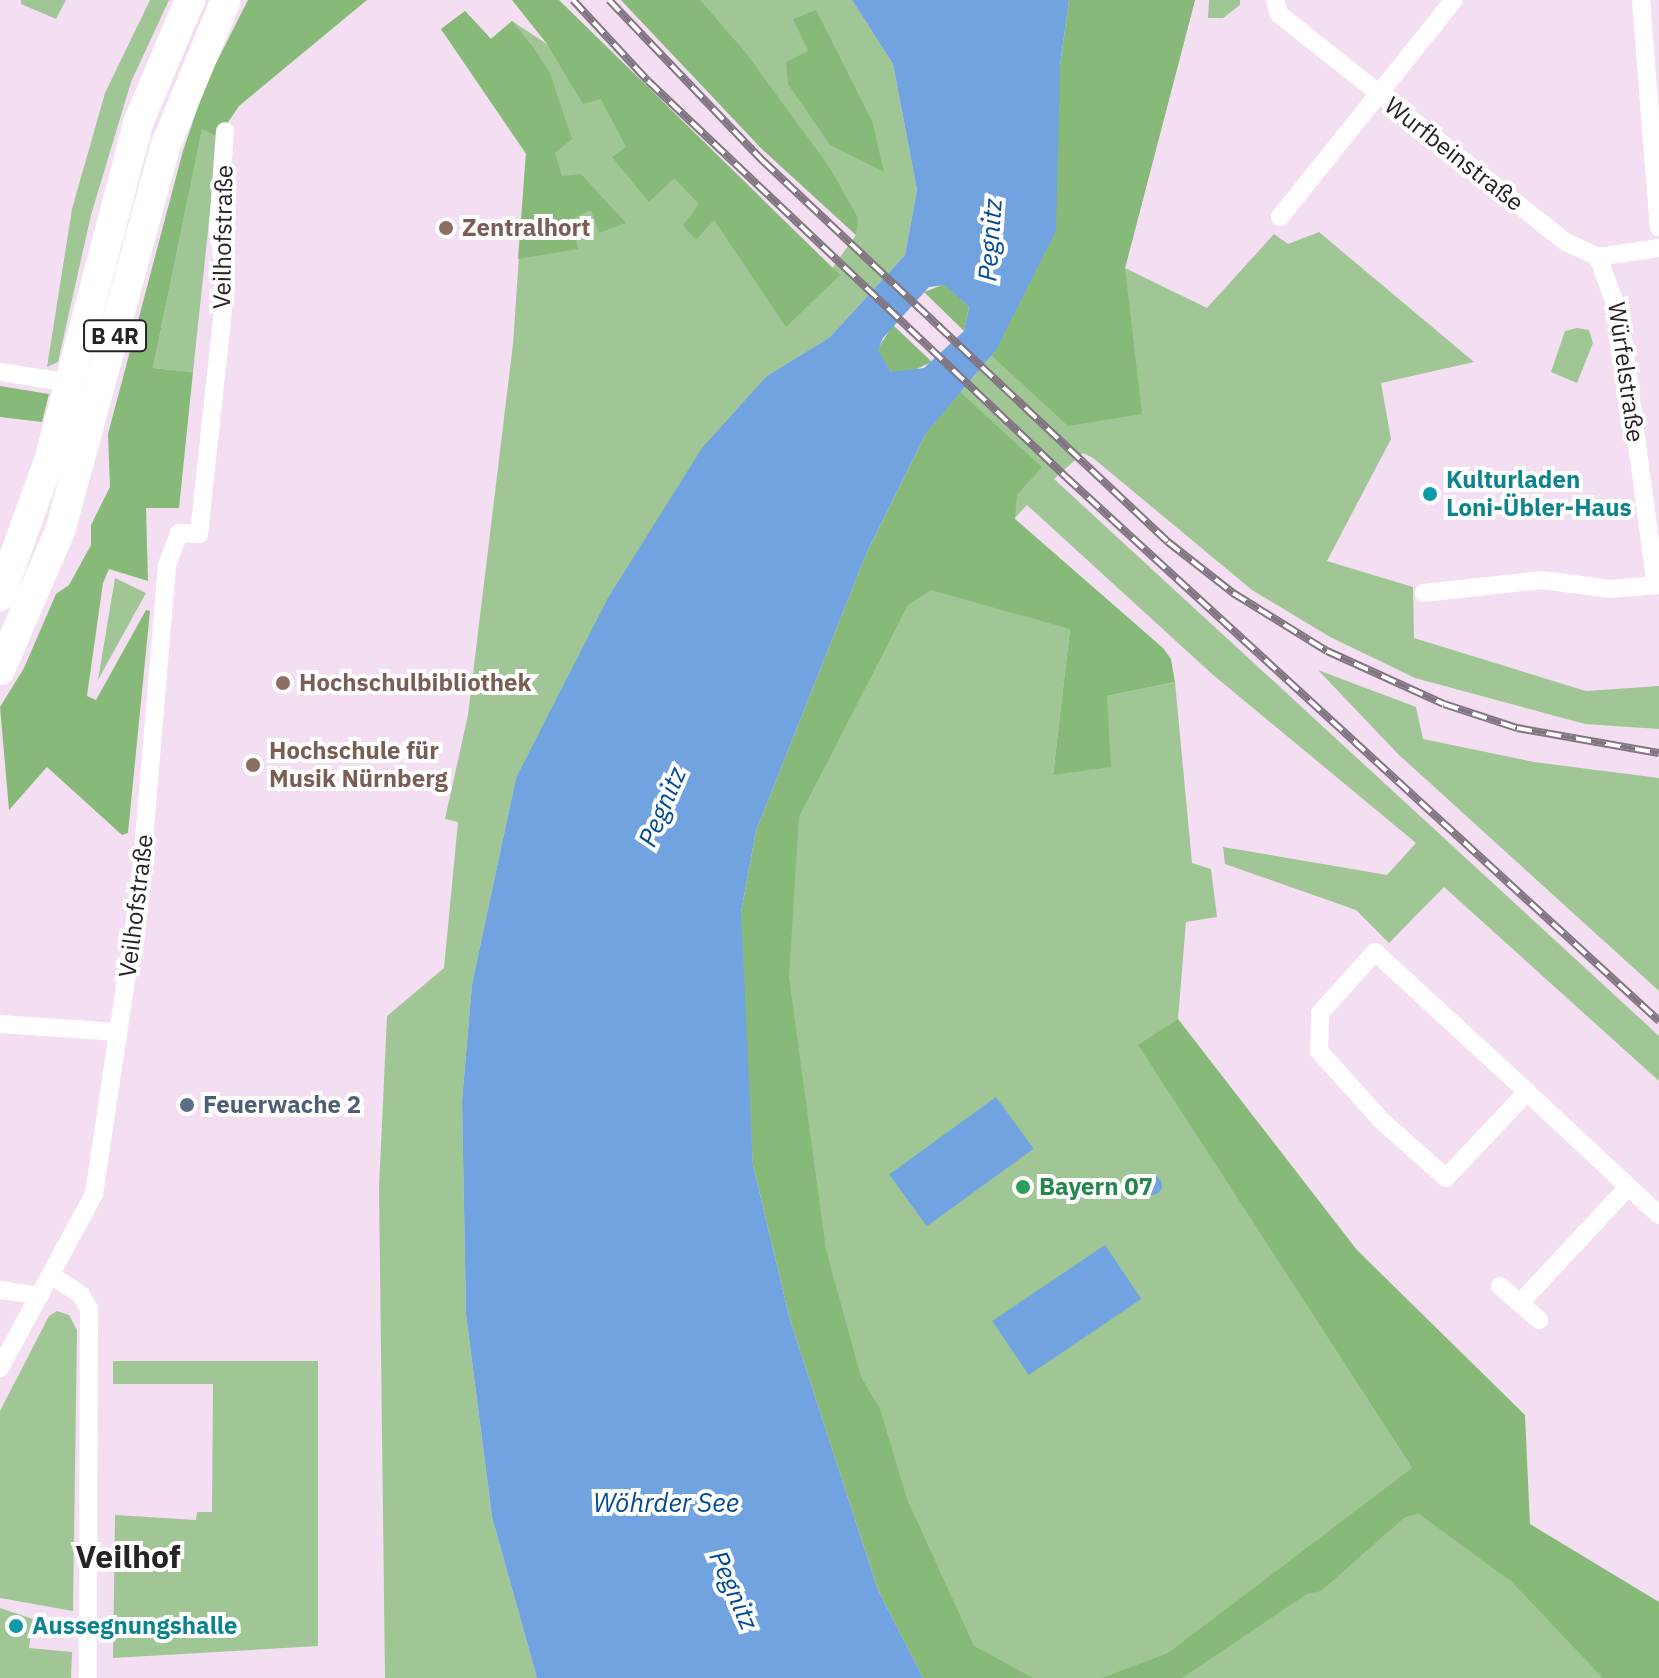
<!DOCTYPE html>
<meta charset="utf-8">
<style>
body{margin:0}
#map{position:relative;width:1659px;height:1678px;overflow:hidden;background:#f4dff2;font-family:"IBM Plex Sans",sans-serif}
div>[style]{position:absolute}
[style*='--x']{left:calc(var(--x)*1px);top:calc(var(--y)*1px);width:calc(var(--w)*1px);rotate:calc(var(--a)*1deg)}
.green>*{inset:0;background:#a0c696}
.forest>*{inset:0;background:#87ba79}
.water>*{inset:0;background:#71a3e0;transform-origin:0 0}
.round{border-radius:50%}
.street>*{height:18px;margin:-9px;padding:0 9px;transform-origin:9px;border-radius:9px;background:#fff}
.primary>*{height:30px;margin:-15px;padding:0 15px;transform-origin:15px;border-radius:15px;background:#fff}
.rail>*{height:8px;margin-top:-4px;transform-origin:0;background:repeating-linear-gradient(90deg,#fff 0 15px,#827582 0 30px);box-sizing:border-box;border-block:2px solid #827582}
.dots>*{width:22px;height:22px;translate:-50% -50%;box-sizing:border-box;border:4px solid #fff;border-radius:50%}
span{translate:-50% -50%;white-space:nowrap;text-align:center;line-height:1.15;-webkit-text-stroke:8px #fff;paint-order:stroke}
.shield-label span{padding:2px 6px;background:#fff;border:2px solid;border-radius:6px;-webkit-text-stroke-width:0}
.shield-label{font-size:22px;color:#282128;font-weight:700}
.street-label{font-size:24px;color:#282128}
.education-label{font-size:24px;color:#785e54;font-weight:700}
.left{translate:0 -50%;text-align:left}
.culture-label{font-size:24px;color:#0d838f;font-weight:700}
.service-label{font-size:24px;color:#4e5e75;font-weight:700}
.leisure-label{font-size:24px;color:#27864d;font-weight:700}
.water-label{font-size:26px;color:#004b94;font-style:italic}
.district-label{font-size:32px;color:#282128;font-weight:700}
</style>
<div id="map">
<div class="green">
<div style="clip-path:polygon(21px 0,66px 0,56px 19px,21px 4px)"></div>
<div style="clip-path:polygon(150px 0,169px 0,131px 82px,91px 215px,58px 362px,47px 367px,72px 209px,105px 93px)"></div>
<div style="clip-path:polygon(621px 0,852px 0,893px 64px,917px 190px,905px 255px,830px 337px,767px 376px,516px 778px,472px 984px,462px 1101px,466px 1314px,492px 1517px,537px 1678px,385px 1678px,379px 1188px,387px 1016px,444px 968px,458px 822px,445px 819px,468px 715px,513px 344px,526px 154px,441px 29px,465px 11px,491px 39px,512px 21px,547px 44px,808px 302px,856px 235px,761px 148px)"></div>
<div style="clip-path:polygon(1069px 0,1195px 0,1125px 268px,1207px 308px,1274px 234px,1288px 244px,1319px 232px,1474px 362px,1381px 383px,1391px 439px,1327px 561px,1413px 587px,1414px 638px,1586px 691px,1659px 686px,1659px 729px,1585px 724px,1415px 678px,1330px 637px,1252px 590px,1093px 458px,1083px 453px,1054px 479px,1659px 1036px,1659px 1081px,1444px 887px,1389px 943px,1356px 910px,1225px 864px,1223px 847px,1387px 875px,1416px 843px,1212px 674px,1027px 505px,1014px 519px,1070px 629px,1053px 775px,1107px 696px,1175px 682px,1192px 863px,1211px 869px,1217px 917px,1186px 922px,1178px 1019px,1139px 1046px,1412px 1468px,1659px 1602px,1659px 1678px,923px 1678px,741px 912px,926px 433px,996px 350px,1056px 232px)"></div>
<div style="clip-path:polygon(1209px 0,1240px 0,1240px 5px,1223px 18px,1208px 18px)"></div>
<div style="clip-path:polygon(202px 128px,218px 137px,193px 372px,153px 368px)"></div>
<div style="clip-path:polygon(1577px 328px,1589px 330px,1593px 343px,1577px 383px,1551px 372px,1565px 331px)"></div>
<div style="clip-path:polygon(115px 578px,146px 593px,98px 680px)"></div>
<div style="clip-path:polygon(1318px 670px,1416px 707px,1423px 739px,1534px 762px,1659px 778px,1659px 991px,1398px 754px)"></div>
<div style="clip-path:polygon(57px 1311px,69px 1315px,77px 1330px,73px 1611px,0 1598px,0 1411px,49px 1316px)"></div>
<div style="clip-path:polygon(113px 1361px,318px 1361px,318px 1646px,113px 1658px,115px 1515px,196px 1520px,197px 1512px,212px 1512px,213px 1384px,113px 1384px)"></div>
<div style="clip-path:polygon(0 1608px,33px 1619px,29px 1648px,72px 1652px,71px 1678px,0 1678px)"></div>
</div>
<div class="forest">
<div style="clip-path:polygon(367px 0,239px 106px,218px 137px,202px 129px,153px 368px,193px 372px,179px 508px,146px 508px,148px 581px,109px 569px,103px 583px,87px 696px,96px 700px,146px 610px,150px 611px,128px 833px,122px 835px,47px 767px,9px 810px,0 707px,24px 668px,56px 594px,69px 585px,91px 545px,91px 525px,110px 487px,108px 434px,183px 151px,206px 83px,248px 0)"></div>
<div style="clip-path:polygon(512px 0,559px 0,840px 275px,786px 327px,714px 220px,696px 240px,683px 225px,699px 204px,674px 178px,649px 202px,612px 157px,626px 147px,601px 99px,583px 104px,547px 44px)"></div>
<div style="clip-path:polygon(621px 0,700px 0,746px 53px,830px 168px,858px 218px,856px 235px,761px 148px)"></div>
<div style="clip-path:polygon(1069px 0,1195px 0,1125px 268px,1142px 414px,1068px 426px,991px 355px,1060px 65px)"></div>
<div style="clip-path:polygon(816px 10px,872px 121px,884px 172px,830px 145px,788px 84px,786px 62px,808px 51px,793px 19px)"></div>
<div style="clip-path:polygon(465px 11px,491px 39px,512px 21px,534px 48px,550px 73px,572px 139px,555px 153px,562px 176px,581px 174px,626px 223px,599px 233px,591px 210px,572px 219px,578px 249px,518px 259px,526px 153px,441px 29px)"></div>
<div style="clip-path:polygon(945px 284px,969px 307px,964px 331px,924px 292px)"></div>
<div style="clip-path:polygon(893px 325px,932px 362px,905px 374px,891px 372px,877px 350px)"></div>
<div style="clip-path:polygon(0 386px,49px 394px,42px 422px,0 417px)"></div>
<div style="clip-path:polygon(959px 391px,1042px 467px,1017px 495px,1015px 519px,1163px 648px,1171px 659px,1175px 682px,1107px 696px,1111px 767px,1053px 775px,1070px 629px,931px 590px,908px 605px,799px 817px,789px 977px,826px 1250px,861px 1377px,880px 1409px,907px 1499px,974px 1646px,1033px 1678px,923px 1678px,878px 1590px,790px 1320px,753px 1165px,742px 995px,741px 912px,756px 831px,866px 554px,926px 433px)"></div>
<div style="clip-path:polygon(1178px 1019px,1357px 1250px,1525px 1415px,1530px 1524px,1659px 1602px,1659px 1678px,1603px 1678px,1512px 1582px,1419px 1514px,1405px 1517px,1321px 1591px,1307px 1594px,1182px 1678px,1102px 1678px,1168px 1653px,1412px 1468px,1138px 1045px)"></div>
</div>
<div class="water">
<div style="clip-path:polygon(evenodd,852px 0,1069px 0,1060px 65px,1056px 231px,996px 350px,926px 433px,866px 554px,756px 831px,741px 912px,753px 1165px,790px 1320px,878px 1590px,923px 1678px,537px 1678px,492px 1517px,466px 1314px,462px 1101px,472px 984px,516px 778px,608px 598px,702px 448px,767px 376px,830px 337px,905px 255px,917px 190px,893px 64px,852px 0,945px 285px,969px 307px,964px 331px,924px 368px,891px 372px,878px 350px,883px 338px,929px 287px,945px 285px)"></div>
<div style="left:996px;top:1097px;width:64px;height:132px;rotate:54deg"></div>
<div class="round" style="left:1142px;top:1175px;width:20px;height:20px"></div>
<div style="left:1105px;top:1245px;width:65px;height:136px;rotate:56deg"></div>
</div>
<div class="street">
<div style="--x:1275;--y:0;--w:15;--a:74"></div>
<div style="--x:1279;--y:14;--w:367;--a:38.5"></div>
<div style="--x:1566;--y:242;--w:35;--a:25"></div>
<div style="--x:1598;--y:257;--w:62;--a:-8.4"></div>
<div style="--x:1641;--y:0;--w:228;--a:85.5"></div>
<div style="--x:1280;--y:217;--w:278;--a:-51.3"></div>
<div style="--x:1598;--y:257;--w:64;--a:69.9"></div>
<div style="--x:1620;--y:317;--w:271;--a:82.4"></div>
<div style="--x:0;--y:372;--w:71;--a:8.9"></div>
<div style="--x:1424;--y:593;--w:119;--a:-6.3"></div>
<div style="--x:1542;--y:580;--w:69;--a:7.5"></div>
<div style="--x:1610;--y:589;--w:49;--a:-4.7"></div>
<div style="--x:0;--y:1024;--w:118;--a:3.9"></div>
<div style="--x:1527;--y:1092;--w:118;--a:133.3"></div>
<div style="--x:1446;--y:1178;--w:86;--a:-138.3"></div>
<div style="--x:1382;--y:1121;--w:94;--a:-132"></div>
<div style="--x:1319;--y:1051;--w:38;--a:-88"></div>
<div style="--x:1320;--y:1013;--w:82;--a:-48"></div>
<div style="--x:1375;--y:952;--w:207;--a:42.6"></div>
<div style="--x:1527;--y:1092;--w:180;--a:43"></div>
<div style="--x:52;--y:1276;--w:35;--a:33"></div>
<div style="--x:81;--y:1295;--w:16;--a:60"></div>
<div style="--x:89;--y:1309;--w:369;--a:90.2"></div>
<div style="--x:1500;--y:1286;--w:52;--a:41.1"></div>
<div style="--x:0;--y:1290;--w:40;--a:8.5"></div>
<div style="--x:1520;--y:1303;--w:158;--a:-47"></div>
<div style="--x:0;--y:1368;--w:198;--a:-61.6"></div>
<div style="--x:94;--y:1194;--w:310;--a:-81.5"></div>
<div style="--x:140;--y:887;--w:323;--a:-85.2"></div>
<div style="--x:167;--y:565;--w:34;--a:-69"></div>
<div style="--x:179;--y:533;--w:20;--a:3"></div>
<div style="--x:199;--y:534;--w:254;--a:-83.9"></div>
<div style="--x:226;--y:281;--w:54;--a:-98.6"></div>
<div style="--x:218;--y:228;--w:97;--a:-85.9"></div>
</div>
<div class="primary">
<div style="--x:0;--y:596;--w:144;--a:-70.1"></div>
<div style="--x:49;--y:461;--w:350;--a:-75.2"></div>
<div style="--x:138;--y:123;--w:134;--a:-67.1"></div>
<div style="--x:0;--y:670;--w:151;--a:-66.7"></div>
<div style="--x:60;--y:531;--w:398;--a:-74.7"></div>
<div style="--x:165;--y:147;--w:159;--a:-67.5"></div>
</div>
<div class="rail">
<div style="--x:573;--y:0;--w:110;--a:47.2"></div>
<div style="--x:648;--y:81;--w:576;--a:43.45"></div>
<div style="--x:1066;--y:477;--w:805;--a:42.53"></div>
<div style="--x:609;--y:0;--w:223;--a:46.3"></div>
<div style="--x:763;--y:161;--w:556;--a:43.25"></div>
<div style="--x:1168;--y:542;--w:83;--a:38.1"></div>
<div style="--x:1233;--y:593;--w:110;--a:31.7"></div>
<div style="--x:1327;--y:651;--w:128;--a:24.4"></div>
<div style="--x:1444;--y:704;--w:77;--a:18.2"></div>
<div style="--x:1517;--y:728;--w:144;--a:10"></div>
</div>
<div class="dots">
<div style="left:446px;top:228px;background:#8d6e63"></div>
<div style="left:1430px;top:494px;background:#0f9aa8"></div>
<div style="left:283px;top:683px;background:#8d6e63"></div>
<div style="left:253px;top:765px;background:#8d6e63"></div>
<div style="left:187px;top:1105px;background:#5c6f8a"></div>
<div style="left:1023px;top:1187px;background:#2e9e5b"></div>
<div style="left:16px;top:1626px;background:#0f9aa8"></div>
</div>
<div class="shield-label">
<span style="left:115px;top:336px">B 4R</span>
</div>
<div class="street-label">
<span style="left:1454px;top:154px;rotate:38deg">Wurfbeinstraße</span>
<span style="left:223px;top:237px;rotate:-89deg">Veilhofstraße</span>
<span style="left:1626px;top:372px;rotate:82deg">Würfelstraße</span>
<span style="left:136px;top:906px;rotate:-83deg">Veilhofstraße</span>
</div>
<div class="education-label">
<span class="left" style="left:462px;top:228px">Zentralhort</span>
<span class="left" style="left:299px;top:683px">Hochschulbibliothek</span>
<span class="left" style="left:269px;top:765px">Hochschule für<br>Musik Nürnberg</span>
</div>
<div class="culture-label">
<span class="left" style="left:1446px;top:494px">Kulturladen<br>Loni-Übler-Haus</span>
<span class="left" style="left:32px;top:1626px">Aussegnungshalle</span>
</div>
<div class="service-label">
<span class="left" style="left:203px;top:1105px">Feuerwache 2</span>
</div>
<div class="leisure-label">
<span class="left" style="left:1039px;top:1187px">Bayern 07</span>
</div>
<div class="water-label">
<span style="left:990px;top:240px;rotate:-86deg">Pegnitz</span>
<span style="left:662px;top:807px;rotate:-67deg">Pegnitz</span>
<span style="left:666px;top:1503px">Wöhrder See</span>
<span style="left:734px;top:1590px;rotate:66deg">Pegnitz</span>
</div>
<div class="district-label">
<span style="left:128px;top:1556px">Veilhof</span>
</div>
</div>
